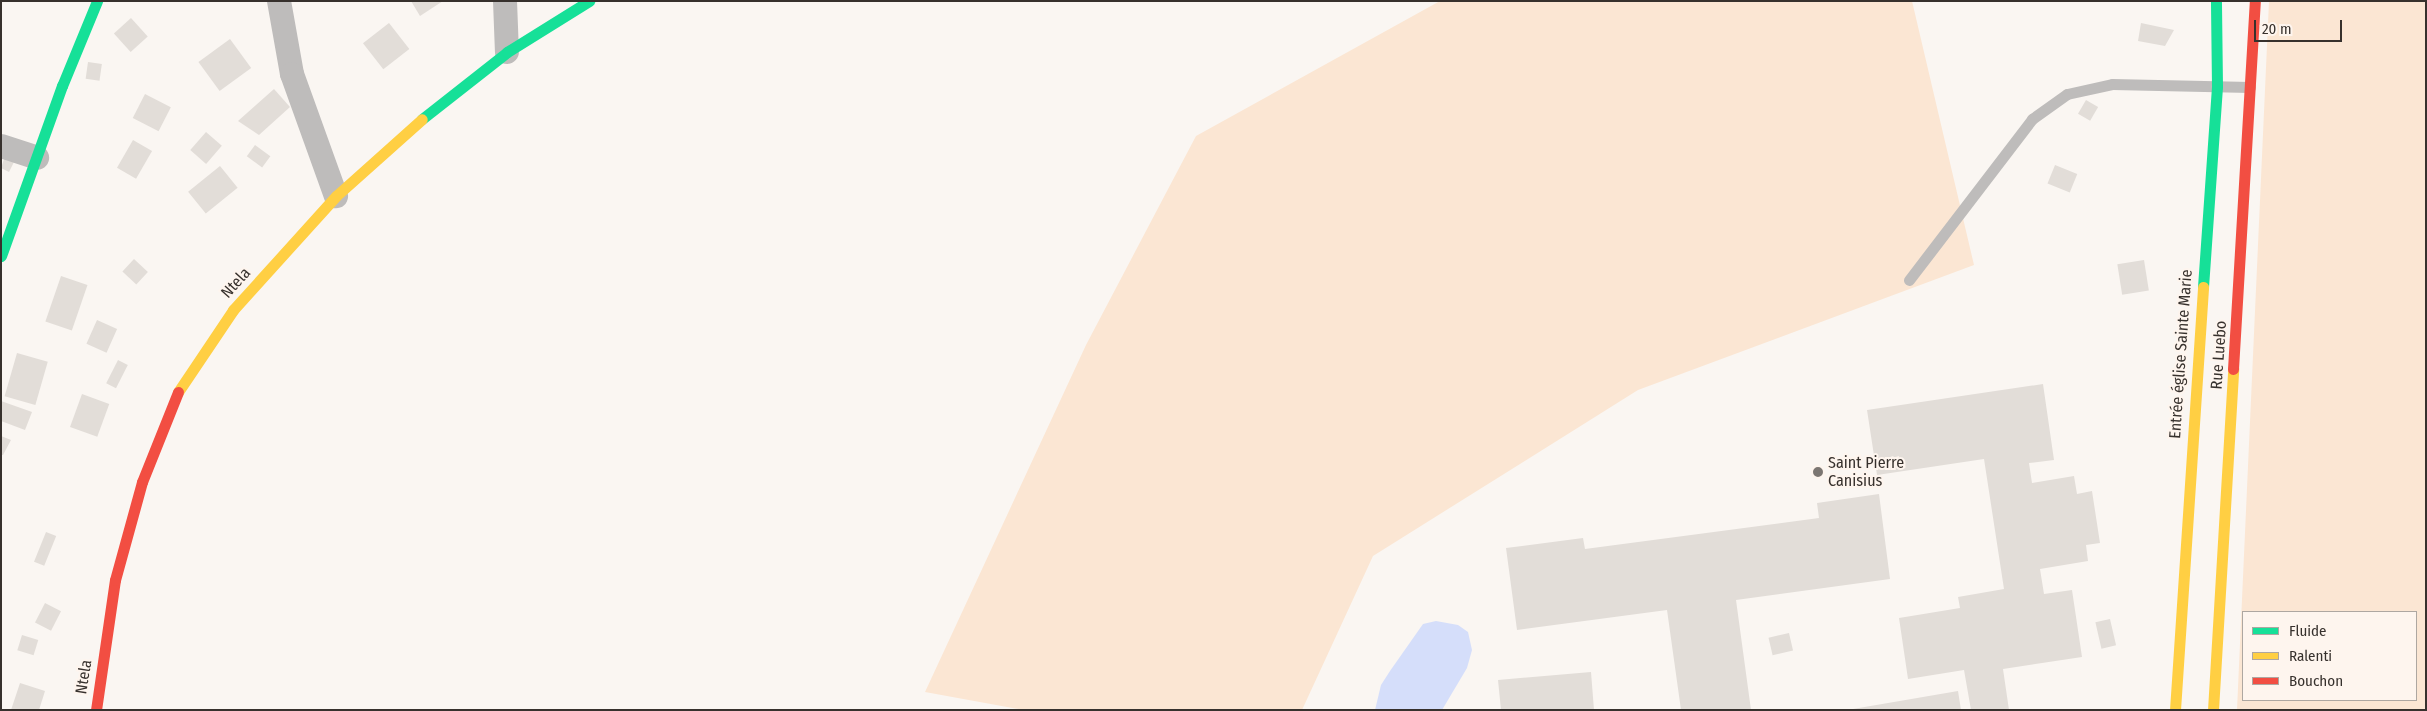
<!DOCTYPE html>
<meta charset="utf-8">
<style>
body{margin:0}
#map{position:relative;width:2427px;height:711px;overflow:hidden;background:#faf6f2;font-family:"Fira Sans Condensed",sans-serif}
div>[style]{position:absolute}
[style*='--x']{left:calc(var(--x)*1px);top:calc(var(--y)*1px);width:calc(var(--w)*1px);rotate:calc(var(--a)*1deg)}
.green>*{inset:0;background:#fbe6d3}
.water>*{inset:0;background:#d5defa}
.building>*{inset:0;background:#e2ddd8;transform-origin:0 0}
.lane>*{height:11px;margin:-5.5px;padding:0 5.5px;transform-origin:5.5px;border-radius:5.5px;background:#bebcbb}
.street>*{height:24px;margin:-12px;padding:0 12px;transform-origin:12px;border-radius:12px;background:#bebcbb}
.fast>*{height:11px;margin:-5.5px;padding:0 5.5px;transform-origin:5.5px;border-radius:5.5px;background:#16e098}
.slow>*{height:11px;margin:-5.5px;padding:0 5.5px;transform-origin:5.5px;border-radius:5.5px;background:#ffcf43}
.jam>*{height:11px;margin:-5.5px;padding:0 5.5px;transform-origin:5.5px;border-radius:5.5px;background:#f24e42}
.dots>*{width:14px;height:14px;translate:-50% -50%;box-sizing:border-box;border:2px solid #fef5ee;border-radius:50%}
span{translate:-50% -50%;white-space:nowrap;text-align:center;line-height:1.15;-webkit-text-stroke:4px #fef5ee;paint-order:stroke}
.street-label{font-size:16px;color:#37312d}
.poi-label{font-size:16px;color:#37312d}
.left{translate:0 -50%;text-align:left}
.frame{position:absolute;inset:0;border:2px solid #37312d;pointer-events:none}
.legend{position:absolute;left:2242px;top:611px;width:175px;height:90px;box-sizing:border-box;background:#fef5ee;border:1px solid #aea7a1;margin:0;padding:6px 9px;list-style:none;font-size:15px;color:#37312d}
.legend li{display:flex;align-items:center;gap:10px;height:25px}
.legend b{width:25px;border:1px solid #aea7a1}
.scale{position:absolute;left:2254px;top:20px;width:88px;height:22px;box-sizing:border-box;border:2px solid #37312d;border-top:0;padding-left:6px;font-size:15px;line-height:18px;white-space:nowrap;color:#37312d;-webkit-text-stroke:4px #fef5ee;paint-order:stroke}
</style>
<div id="map">
<div class="green">
<div style="clip-path:polygon(1440px 1px,1912px 1px,1974px 265px,1638px 390px,1373px 556px,1302px 710px,1024px 710px,925px 692px,1086px 345px,1196px 136px)"></div>
<div style="clip-path:polygon(evenodd,2269px 1px,2426px 1px,2426px 710px,2237px 710px,2269px 1px,2243px 612px,2416px 612px,2416px 700px,2243px 700px,2243px 612px)"></div>
</div>
<div class="water">
<div style="clip-path:polygon(1436px 621px,1458px 625px,1468px 632px,1472px 650px,1467px 668px,1442px 710px,1375px 710px,1381px 685px,1390px 671px,1423px 624px)"></div>
</div>
<div class="building">
<div style="clip-path:polygon(411px 1px,443px 1px,420px 16px)"></div>
<div style="left:131px;top:18px;width:25px;height:23px;rotate:48deg"></div>
<div style="left:389px;top:23px;width:33px;height:33px;rotate:52deg"></div>
<div style="clip-path:polygon(2141px 23px,2174px 30px,2165px 46px,2138px 41px)"></div>
<div style="left:230px;top:39px;width:36px;height:39px;rotate:54deg"></div>
<div style="left:88px;top:62px;width:14px;height:17px;rotate:8deg"></div>
<div style="clip-path:polygon(274px 89px,290px 107px,259px 135px,238px 121px)"></div>
<div style="left:145px;top:94px;width:29px;height:27px;rotate:27deg"></div>
<div style="left:2086px;top:100px;width:14px;height:16px;rotate:30deg"></div>
<div style="left:206px;top:132px;width:21px;height:24px;rotate:41deg"></div>
<div style="left:133px;top:140px;width:22px;height:32px;rotate:30deg"></div>
<div style="left:255px;top:145px;width:19px;height:14px;rotate:36deg"></div>
<div style="clip-path:polygon(7px 150px,18px 154px,9px 172px,1px 168px)"></div>
<div style="left:2055px;top:165px;width:24px;height:20px;rotate:22deg"></div>
<div style="left:220px;top:166px;width:28px;height:41px;rotate:51deg"></div>
<div style="left:134px;top:259px;width:19px;height:17px;rotate:43deg"></div>
<div style="left:2144px;top:260px;width:31px;height:27px;rotate:81deg"></div>
<div style="left:61px;top:276px;width:28px;height:48px;rotate:19deg"></div>
<div style="left:97px;top:320px;width:22px;height:26px;rotate:24deg"></div>
<div style="left:17px;top:353px;width:32px;height:45px;rotate:16deg"></div>
<div style="left:118px;top:360px;width:11px;height:26px;rotate:27deg"></div>
<div style="clip-path:polygon(2043px 384px,2054px 460px,2029px 463px,2032px 483px,2074px 476px,2077px 494px,2092px 491px,2100px 543px,2086px 545px,2088px 561px,2040px 569px,2044px 594px,2072px 590px,2082px 657px,2003px 669px,2009px 710px,1971px 710px,1964px 670px,1908px 679px,1899px 618px,1960px 608px,1958px 597px,2004px 589px,1984px 459px,1877px 475px,1867px 410px)"></div>
<div style="left:82px;top:394px;width:29px;height:35px;rotate:20deg"></div>
<div style="clip-path:polygon(1px 401px,32px 412px,25px 430px,1px 421px)"></div>
<div style="clip-path:polygon(1px 436px,11px 440px,3px 455px,1px 455px)"></div>
<div style="clip-path:polygon(1879px 494px,1890px 579px,1736px 600px,1751px 710px,1681px 710px,1667px 610px,1517px 630px,1506px 548px,1583px 538px,1585px 549px,1819px 518px,1817px 503px)"></div>
<div style="left:46px;top:532px;width:11px;height:32px;rotate:22deg"></div>
<div style="left:45px;top:603px;width:18px;height:22px;rotate:27deg"></div>
<div style="left:2110px;top:619px;width:27px;height:15px;rotate:77deg"></div>
<div style="left:1789px;top:633px;width:18px;height:21px;rotate:77deg"></div>
<div style="left:22px;top:635px;width:17px;height:16px;rotate:17deg"></div>
<div style="clip-path:polygon(1591px 672px,1594px 710px,1501px 710px,1498px 680px)"></div>
<div style="clip-path:polygon(20px 683px,45px 691px,39px 710px,11px 710px)"></div>
<div style="clip-path:polygon(1958px 691px,1961px 710px,1854px 710px,1853px 709px)"></div>
</div>
<div class="lane">
<div style="--x:1909;--y:280;--w:203;--a:-52.6"></div>
<div style="--x:2032;--y:119;--w:43;--a:-35.5"></div>
<div style="--x:2067;--y:94;--w:46;--a:-12.5"></div>
<div style="--x:2112;--y:84;--w:138;--a:1.2"></div>
</div>
<div class="street">
<div style="--x:279;--y:1;--w:74;--a:79.9"></div>
<div style="--x:292;--y:74;--w:130;--a:70.2"></div>
<div style="--x:505;--y:1;--w:51;--a:87.8"></div>
<div style="--x:1;--y:146;--w:38;--a:18"></div>
</div>
<div class="fast">
<div style="--x:422;--y:119;--w:108;--a:-38.2"></div>
<div style="--x:507;--y:52;--w:97;--a:-31.9"></div>
<div style="--x:1;--y:256;--w:181;--a:-70.3"></div>
<div style="--x:62;--y:86;--w:92;--a:-67.6"></div>
<div style="--x:2203;--y:287;--w:201;--a:-86"></div>
<div style="--x:2217;--y:86;--w:85;--a:-90.7"></div>
</div>
<div class="slow">
<div style="--x:178;--y:392;--w:99;--a:-56.1"></div>
<div style="--x:233;--y:310;--w:154;--a:-47.9"></div>
<div style="--x:336;--y:196;--w:115;--a:-41.8"></div>
<div style="--x:2175;--y:710;--w:424;--a:-86.2"></div>
<div style="--x:2213;--y:710;--w:342;--a:-86.6"></div>
</div>
<div class="jam">
<div style="--x:2233;--y:369;--w:369;--a:-86.6"></div>
<div style="--x:96;--y:710;--w:131;--a:-81.7"></div>
<div style="--x:115;--y:580;--w:102;--a:-74.6"></div>
<div style="--x:142;--y:482;--w:97;--a:-68.2"></div>
</div>
<div class="dots">
<div style="left:1818px;top:472px;background:#7b7672"></div>
</div>
<div class="street-label">
<span style="left:236px;top:283px;rotate:-48deg">Ntela</span>
<span style="left:2181px;top:354px;rotate:-86deg">Entrée église Sainte Marie</span>
<span style="left:2219px;top:355px;rotate:-86deg">Rue Luebo</span>
<span style="left:84px;top:677px;rotate:-81deg">Ntela</span>
</div>
<div class="poi-label">
<span class="left" style="left:1828px;top:472px">Saint Pierre<br>Canisius</span>
</div>
<div class="frame"></div>
<ul class="legend">
<li><b style="height:6px;background:#16e098"></b>Fluide</li>
<li><b style="height:6px;background:#ffcf43"></b>Ralenti</li>
<li><b style="height:6px;background:#f24e42"></b>Bouchon</li>
</ul>
<div class="scale">20 m</div>
</div>
